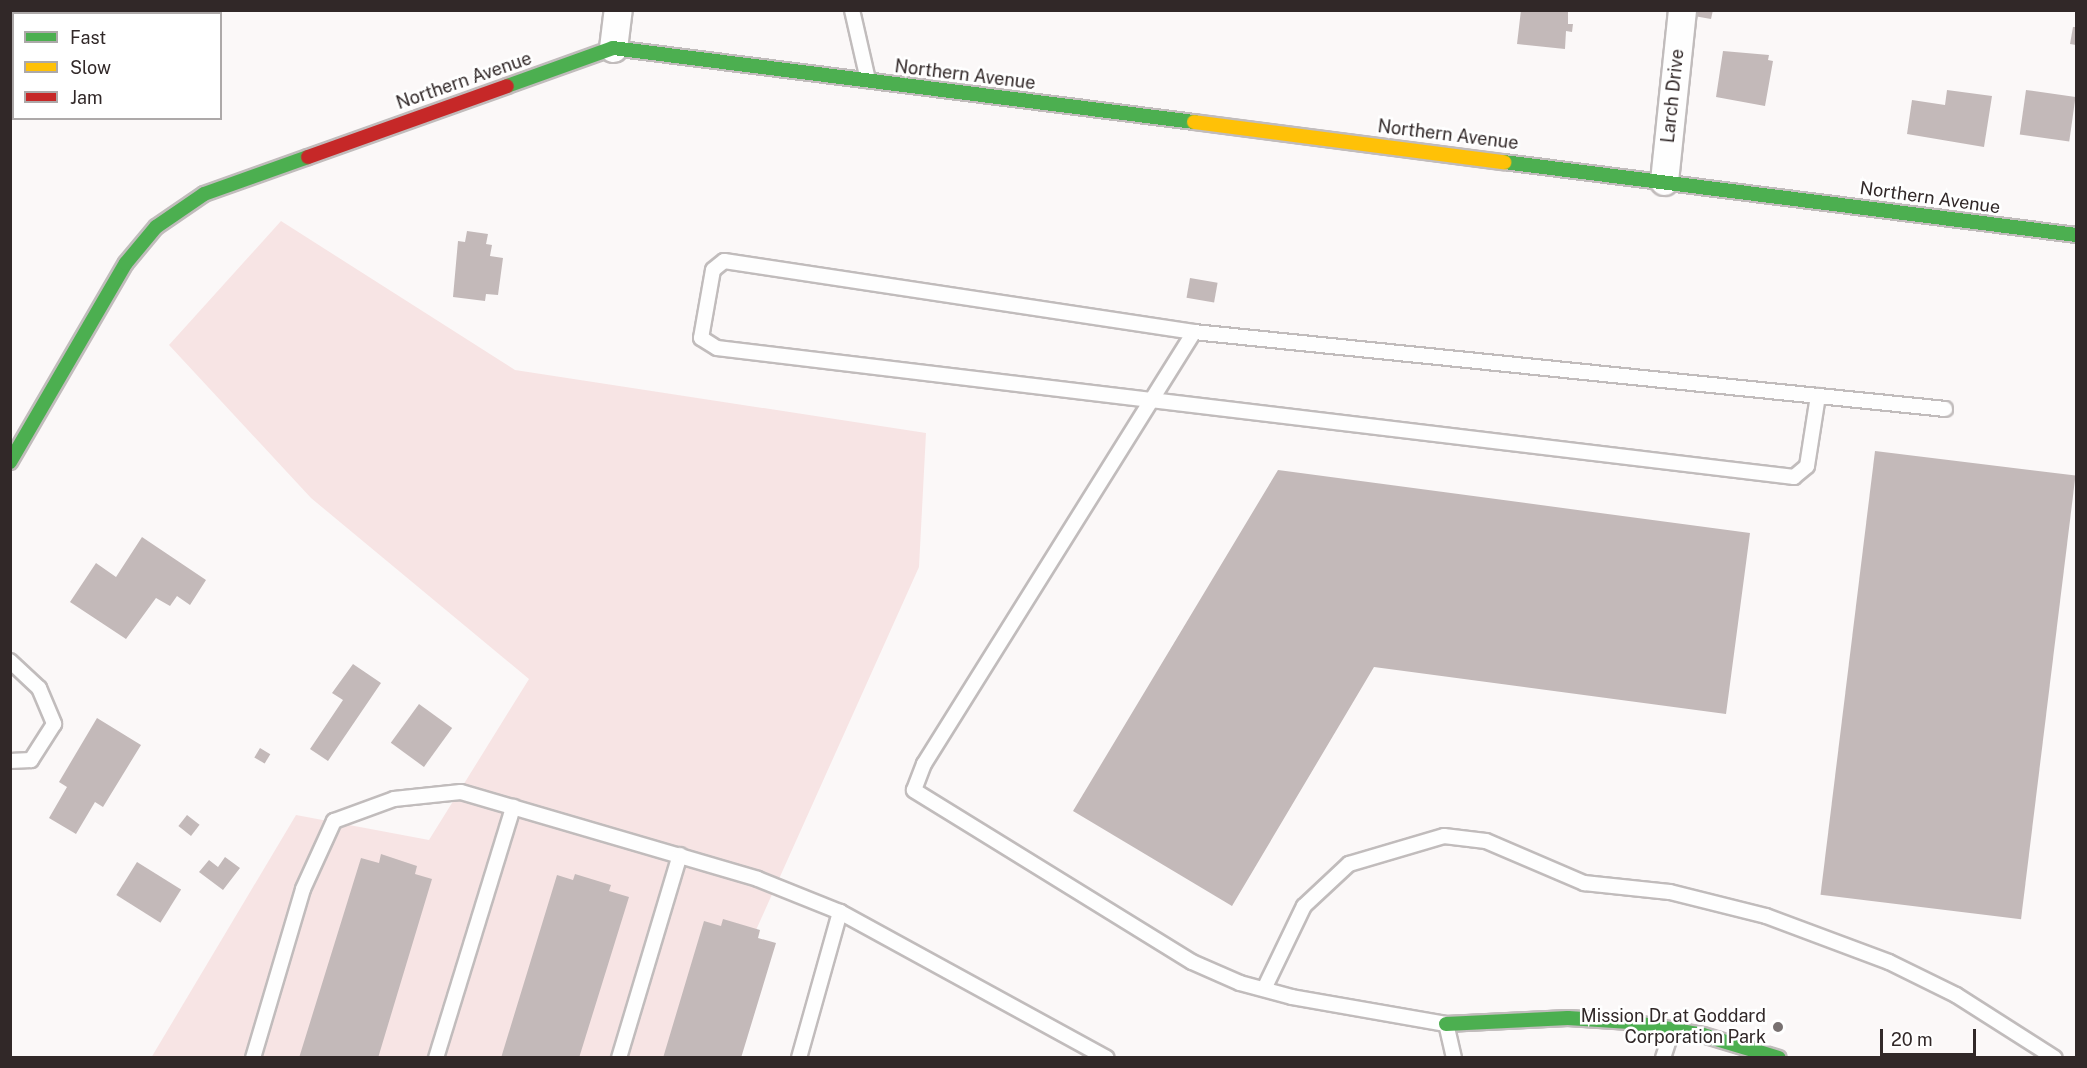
<!DOCTYPE html>
<style>
body{margin:0}
#map{position:relative;width:2087px;height:1068px;overflow:hidden;background:#fbf8f8;font-family:"Public Sans",sans-serif}
div>[style]{position:absolute}
[style*='--x']{left:calc(var(--x)*1px);top:calc(var(--y)*1px);width:calc(var(--w)*1px);rotate:calc(var(--a)*1deg)}
.green>*{inset:0;background:#f7e4e4}
.building>*{inset:0;background:#c3b9b9;transform-origin:0 0}
.roads{filter:drop-shadow(2px 0 #c1bcbc) drop-shadow(-2px 0 #c1bcbc) drop-shadow(0 2px #c1bcbc) drop-shadow(0 -2px #c1bcbc)}
.lane>*{height:14px;margin:-7px;padding:0 7px;transform-origin:7px;border-radius:7px;background:#fefefe}
.street>*{height:27px;margin:-13.5px;padding:0 13.5px;transform-origin:13.5px;border-radius:13.5px;background:#fefefe}
.fast>*{height:14px;margin:-7px;padding:0 7px;transform-origin:7px;border-radius:7px;background:#4caf50}
.slow>*{height:14px;margin:-7px;padding:0 7px;transform-origin:7px;border-radius:7px;background:#ffc107}
.jam>*{height:14px;margin:-7px;padding:0 7px;transform-origin:7px;border-radius:7px;background:#c62828}
.dots>*{width:16px;height:16px;translate:-50% -50%;box-sizing:border-box;border:3px solid #fff;border-radius:50%}
span{translate:-50% -50%;white-space:nowrap;text-align:center;line-height:1.15;-webkit-text-stroke:5px #fff;paint-order:stroke}
.street-label{font-size:18px;color:#312828}
.poi-label{font-size:18px;color:#312828}
.right{translate:-100% -50%;text-align:right}
.frame{position:absolute;inset:0;border:12px solid #312828;pointer-events:none}
.legend{position:absolute;left:12px;top:12px;width:210px;height:108px;box-sizing:border-box;background:#fff;border:2px solid #ada9a9;margin:0;padding:8px 10px;list-style:none;font-size:18px;color:#312828}
.legend li{display:flex;align-items:center;gap:12px;height:30px}
.legend b{width:30px;border:2px solid #ada9a9}
.scale{position:absolute;left:1880px;top:1029px;width:96px;height:27px;box-sizing:border-box;border:3px solid #312828;border-top:0;padding-left:8px;font-size:18px;line-height:21px;white-space:nowrap;color:#312828;-webkit-text-stroke:4px #fff;paint-order:stroke}
</style>
<div id="map">
<div class="green">
<div style="clip-path:polygon(281px 221px,515px 370px,926px 433px,919px 567px,699px 1057px,151px 1058px,296px 815px,429px 840px,529px 679px,311px 498px,169px 345px)"></div>
</div>
<div class="building">
<div style="clip-path:polygon(1521px 10px,1568px 10px,1568px 24px,1573px 24px,1572px 32px,1566px 31px,1565px 49px,1517px 44px)"></div>
<div style="clip-path:polygon(1695px 10px,1713px 10px,1711px 19px,1694px 16px)"></div>
<div style="clip-path:polygon(2073px 27px,2076px 27px,2076px 45px,2070px 44px)"></div>
<div style="clip-path:polygon(1723px 51px,1769px 55px,1768px 60px,1773px 61px,1765px 106px,1716px 97px)"></div>
<div style="clip-path:polygon(1947px 90px,1992px 96px,1984px 147px,1907px 134px,1912px 100px,1945px 105px)"></div>
<div style="left:2026px;top:90px;width:50px;height:45px;rotate:8deg"></div>
<div style="clip-path:polygon(467px 231px,488px 234px,486px 244px,492px 245px,490px 256px,503px 258px,498px 295px,486px 294px,485px 301px,453px 297px,458px 241px,465px 242px)"></div>
<div style="left:1190px;top:278px;width:28px;height:20px;rotate:10deg"></div>
<div style="left:1875px;top:451px;width:202px;height:447px;rotate:7deg"></div>
<div style="clip-path:polygon(1278px 470px,1750px 533px,1726px 714px,1374px 667px,1232px 906px,1073px 811px)"></div>
<div style="clip-path:polygon(142px 537px,206px 580px,190px 605px,177px 596px,170px 606px,156px 598px,126px 639px,70px 602px,96px 563px,116px 577px)"></div>
<div style="clip-path:polygon(353px 664px,381px 683px,328px 761px,310px 749px,343px 700px,332px 693px)"></div>
<div style="left:419px;top:704px;width:41px;height:48px;rotate:36deg"></div>
<div style="clip-path:polygon(97px 718px,141px 745px,103px 807px,95px 802px,76px 834px,49px 818px,67px 787px,59px 782px)"></div>
<div style="left:260px;top:748px;width:12px;height:11px;rotate:31deg"></div>
<div style="left:187px;top:815px;width:16px;height:14px;rotate:38deg"></div>
<div style="clip-path:polygon(381px 854px,417px 866px,415px 874px,432px 879px,378px 1058px,299px 1058px,361px 858px,379px 863px)"></div>
<div style="clip-path:polygon(225px 857px,240px 868px,223px 890px,199px 872px,209px 860px,218px 867px)"></div>
<div style="left:137px;top:862px;width:52px;height:39px;rotate:32deg"></div>
<div style="clip-path:polygon(575px 874px,611px 885px,609px 891px,629px 897px,579px 1058px,501px 1058px,557px 875px,573px 880px)"></div>
<div style="clip-path:polygon(723px 919px,760px 930px,758px 938px,776px 943px,741px 1058px,663px 1058px,704px 921px,721px 926px)"></div>
</div>
<div class="roads">
<div class="lane">
<div style="--x:852;--y:10;--w:72;--a:77.1"></div>
<div style="--x:1194;--y:332;--w:475;--a:-171.4"></div>
<div style="--x:724;--y:261;--w:14;--a:141"></div>
<div style="--x:713;--y:270;--w:69;--a:100"></div>
<div style="--x:701;--y:338;--w:19;--a:32"></div>
<div style="--x:717;--y:348;--w:1085;--a:6.83"></div>
<div style="--x:1794;--y:477;--w:17;--a:-40"></div>
<div style="--x:1807;--y:466;--w:71;--a:-81.1"></div>
<div style="--x:10;--y:661;--w:40;--a:43"></div>
<div style="--x:39;--y:688;--w:39;--a:67"></div>
<div style="--x:54;--y:724;--w:43;--a:122.6"></div>
<div style="--x:31;--y:760;--w:21;--a:177"></div>
<div style="--x:1264;--y:989;--w:92;--a:-64.3"></div>
<div style="--x:1304;--y:906;--w:62;--a:-43"></div>
<div style="--x:1349;--y:864;--w:99;--a:-16.4"></div>
<div style="--x:1444;--y:836;--w:42;--a:6.8"></div>
<div style="--x:1486;--y:841;--w:107;--a:23.2"></div>
<div style="--x:1584;--y:883;--w:86;--a:6"></div>
<div style="--x:1670;--y:892;--w:99;--a:14"></div>
<div style="--x:1766;--y:916;--w:131;--a:20.5"></div>
<div style="--x:1889;--y:962;--w:75;--a:26.2"></div>
<div style="--x:1956;--y:995;--w:117;--a:32.5"></div>
<div style="--x:253;--y:1058;--w:176;--a:-73.5"></div>
<div style="--x:303;--y:889;--w:75;--a:-65.5"></div>
<div style="--x:334;--y:821;--w:64;--a:-20.1"></div>
<div style="--x:394;--y:799;--w:67;--a:-6"></div>
<div style="--x:461;--y:792;--w:309;--a:16.3"></div>
<div style="--x:758;--y:879;--w:88;--a:21.9"></div>
<div style="--x:840;--y:912;--w:304;--a:28.7"></div>
<div style="--x:436;--y:1058;--w:263;--a:-72.9"></div>
<div style="--x:619;--y:1058;--w:212;--a:-73.3"></div>
<div style="--x:799;--y:1058;--w:152;--a:-74.3"></div>
<div style="--x:1454;--y:1058;--w:35;--a:-103"></div>
<div style="--x:1446;--y:1024;--w:156;--a:-170.1"></div>
<div style="--x:1292;--y:997;--w:54;--a:-164.9"></div>
<div style="--x:1240;--y:983;--w:52;--a:-156.4"></div>
<div style="--x:1192;--y:962;--w:327;--a:-148.3"></div>
<div style="--x:914;--y:790;--w:28;--a:-69"></div>
<div style="--x:924;--y:764;--w:509;--a:-57.99"></div>
<div style="--x:1194;--y:332;--w:755;--a:5.85"></div>
<div style="--x:1663;--y:1058;--w:29;--a:-72"></div>
</div>
<div class="street">
<div style="--x:613;--y:48;--w:38;--a:-83"></div>
<div style="--x:1664;--y:181;--w:172;--a:-84"></div>
</div>
<div class="fast">
<div style="--x:507;--y:86;--w:113;--a:-19.7"></div>
<div style="--x:613;--y:48;--w:586;--a:7.26"></div>
<div style="--x:1504;--y:162;--w:577;--a:7.27"></div>
<div style="--x:10;--y:462;--w:230;--a:-59.8"></div>
<div style="--x:126;--y:263;--w:47;--a:-50.2"></div>
<div style="--x:156;--y:227;--w:58;--a:-34.5"></div>
<div style="--x:204;--y:194;--w:110;--a:-19.6"></div>
<div style="--x:1446;--y:1024;--w:122;--a:-2.8"></div>
<div style="--x:1568;--y:1018;--w:62;--a:3.7"></div>
<div style="--x:1630;--y:1022;--w:74;--a:10.1"></div>
<div style="--x:1703;--y:1035;--w:79;--a:16.8"></div>
</div>
<div class="slow">
<div style="--x:1194;--y:122;--w:313;--a:7.4"></div>
</div>
<div class="jam">
<div style="--x:308;--y:157;--w:211;--a:-19.6"></div>
</div>
</div>
<div class="dots">
<div style="left:1778px;top:1027px;background:#787171"></div>
</div>
<div class="street-label">
<span style="left:965px;top:75px;rotate:7deg">Northern Avenue</span>
<span style="left:464px;top:81px;rotate:-19deg">Northern Avenue</span>
<span style="left:1673px;top:96px;rotate:-84deg">Larch Drive</span>
<span style="left:1448px;top:135px;rotate:7deg">Northern Avenue</span>
<span style="left:1930px;top:198px;rotate:8deg">Northern Avenue</span>
</div>
<div class="poi-label">
<span class="right" style="left:1766px;top:1027px">Mission Dr at Goddard<br>Corporation Park</span>
</div>
<div class="frame"></div>
<ul class="legend">
<li><b style="height:8px;background:#4caf50"></b>Fast</li>
<li><b style="height:8px;background:#ffc107"></b>Slow</li>
<li><b style="height:8px;background:#c62828"></b>Jam</li>
</ul>
<div class="scale">20 m</div>
</div>
